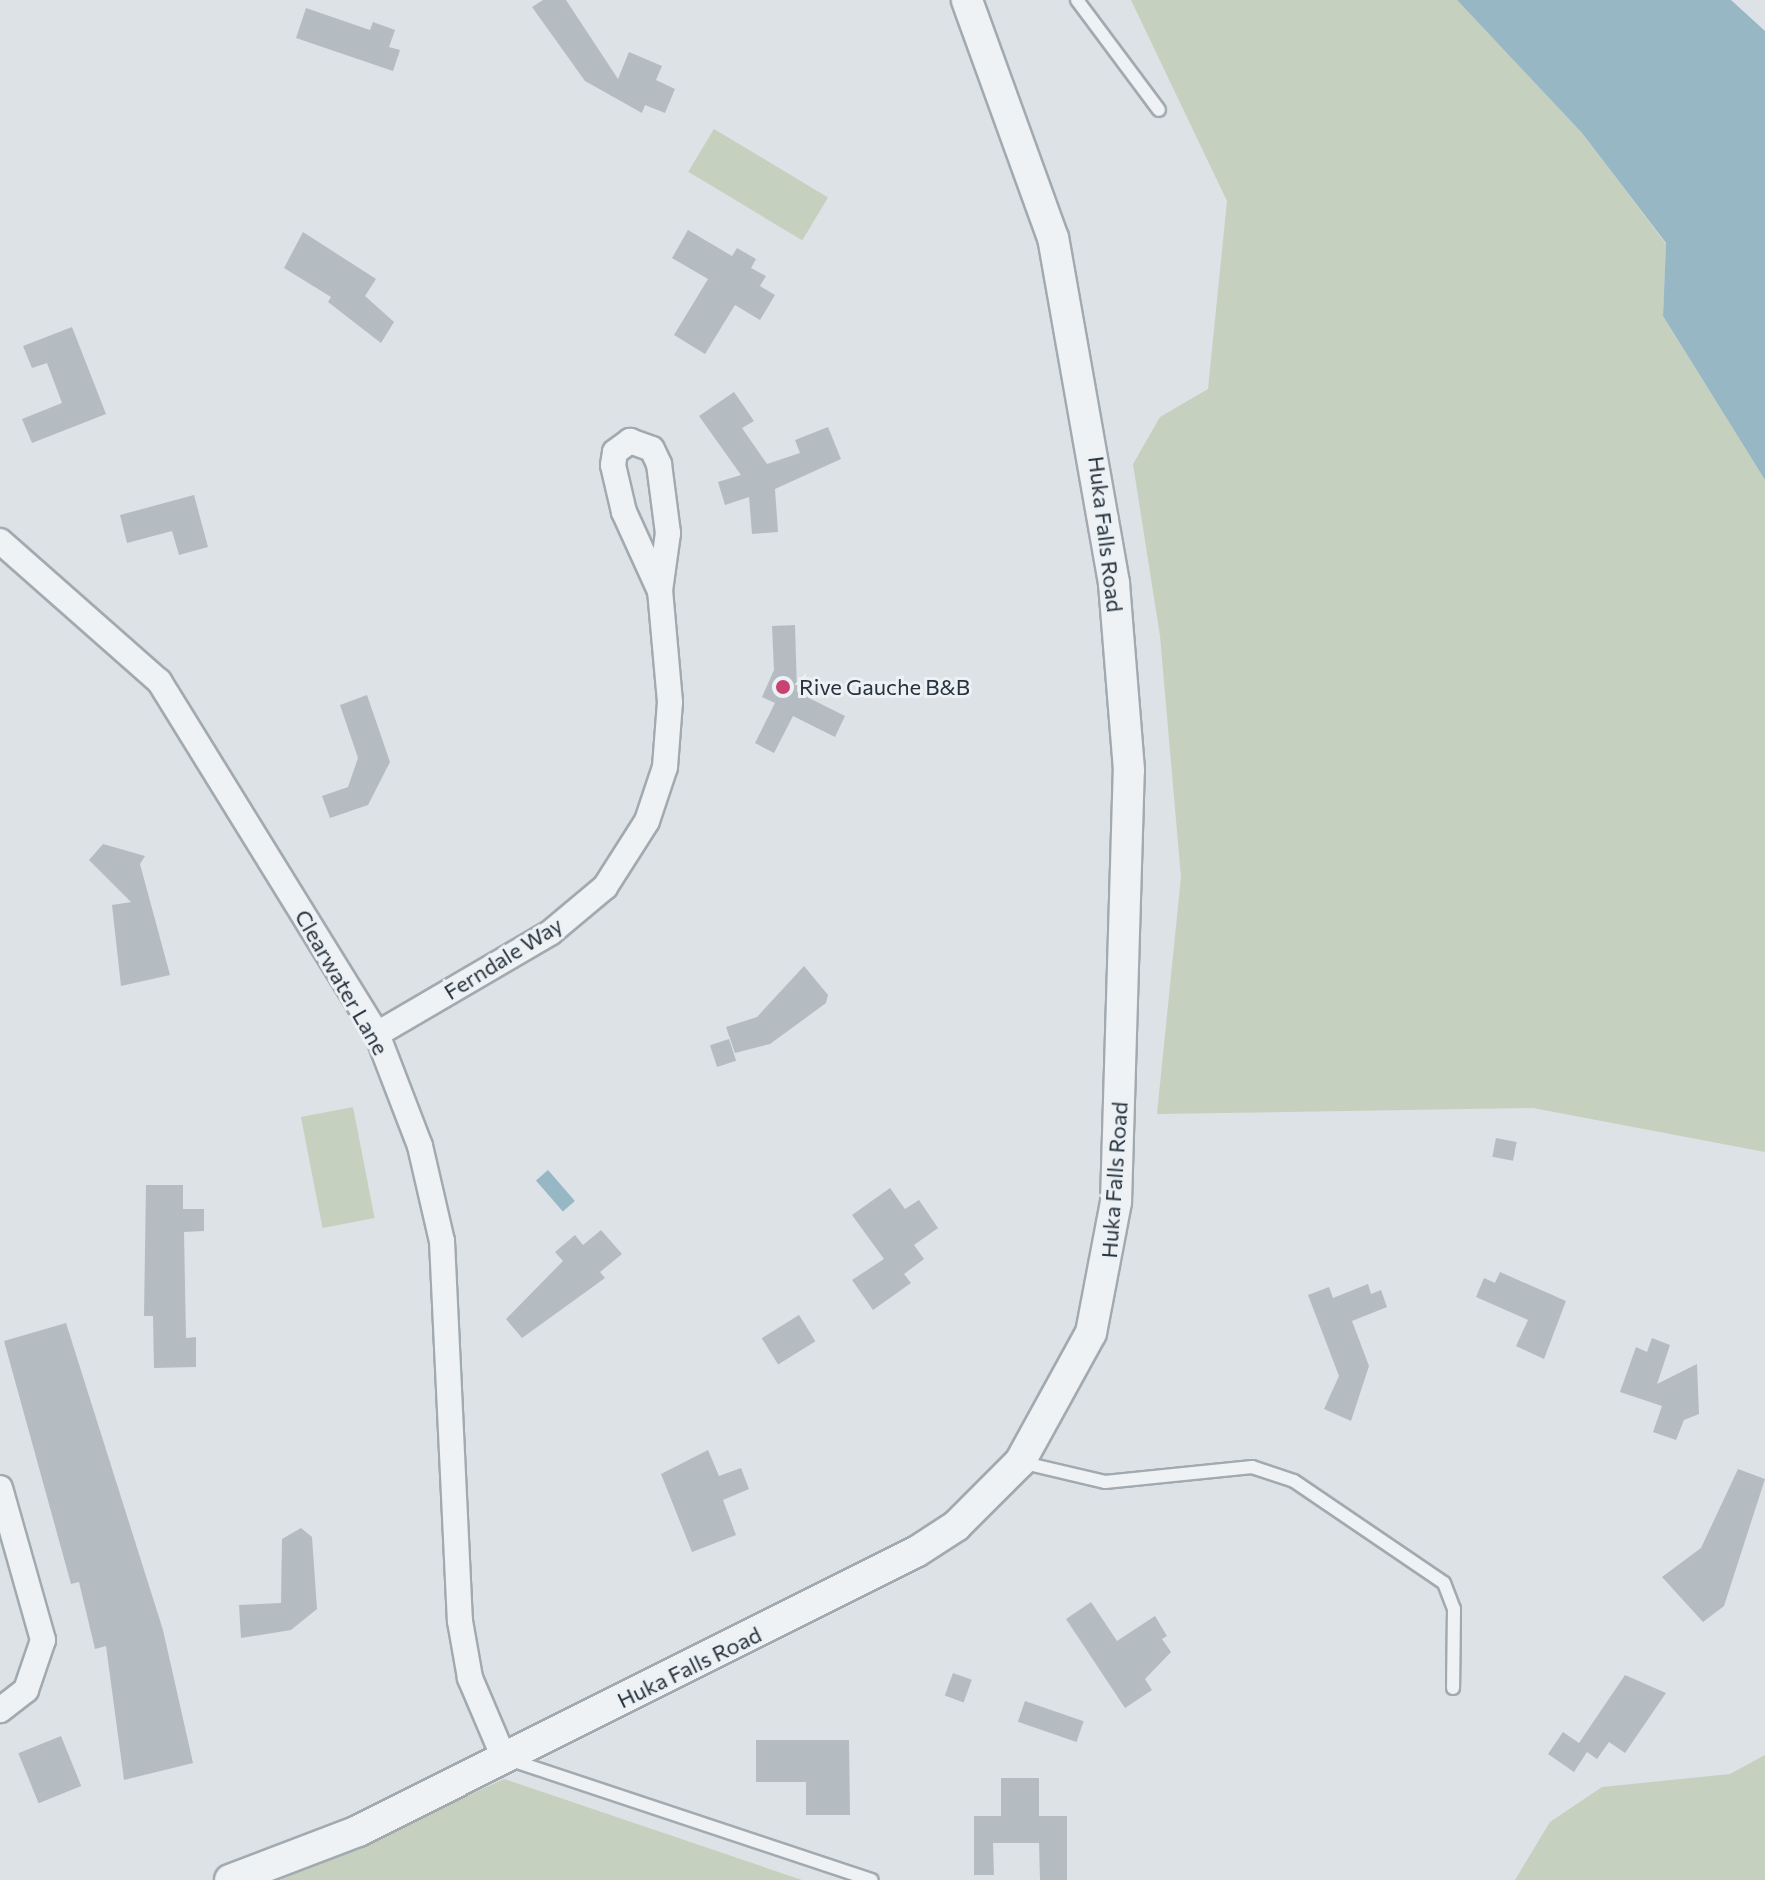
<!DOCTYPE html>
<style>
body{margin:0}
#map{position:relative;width:1765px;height:1880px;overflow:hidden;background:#dce2e6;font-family:Commissioner,sans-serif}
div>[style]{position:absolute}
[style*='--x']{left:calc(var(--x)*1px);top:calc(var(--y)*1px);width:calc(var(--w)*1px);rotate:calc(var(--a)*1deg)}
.green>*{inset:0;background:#c6d0be;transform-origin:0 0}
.water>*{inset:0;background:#98b7c5;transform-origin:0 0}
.building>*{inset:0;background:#b4bcc2;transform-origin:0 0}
.roads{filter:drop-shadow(2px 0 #a2aab0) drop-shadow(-2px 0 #a2aab0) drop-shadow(0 2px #a2aab0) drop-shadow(0 -2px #a2aab0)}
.service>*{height:12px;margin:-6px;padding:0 6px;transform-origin:6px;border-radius:6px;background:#eff2f4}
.minor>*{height:24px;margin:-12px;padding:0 12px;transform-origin:12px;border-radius:12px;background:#eff2f4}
.tertiary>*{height:30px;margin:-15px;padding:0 15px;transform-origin:15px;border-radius:15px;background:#eff2f4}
.dots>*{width:22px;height:22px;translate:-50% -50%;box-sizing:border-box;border:4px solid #ebf1f4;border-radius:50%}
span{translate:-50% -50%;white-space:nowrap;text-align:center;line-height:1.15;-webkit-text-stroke:6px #ebf1f4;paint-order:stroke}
.street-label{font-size:22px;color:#27323c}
.poi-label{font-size:22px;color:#27323c}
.left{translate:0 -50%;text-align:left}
</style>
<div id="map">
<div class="green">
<div style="clip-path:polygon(1131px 0,1457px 0,1582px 133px,1666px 244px,1663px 316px,1765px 480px,1765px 1152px,1533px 1108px,1157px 1114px,1181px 877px,1160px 636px,1133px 464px,1160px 417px,1208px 389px,1227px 201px)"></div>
<div style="left:714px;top:129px;width:133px;height:50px;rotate:31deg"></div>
<div style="left:353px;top:1107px;width:113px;height:53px;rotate:79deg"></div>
<div style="clip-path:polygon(1765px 1755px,1765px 1880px,1515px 1880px,1550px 1822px,1602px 1787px,1730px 1774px)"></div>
<div style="clip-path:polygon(504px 1779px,802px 1880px,280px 1880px)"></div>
</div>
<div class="water">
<div style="clip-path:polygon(1457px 0,1731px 0,1765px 31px,1765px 480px,1663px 316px,1666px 243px,1582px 133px)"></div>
<div style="left:548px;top:1170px;width:41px;height:16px;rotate:49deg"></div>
</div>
<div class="building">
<div style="clip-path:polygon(543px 0,566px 0,618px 79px,629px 52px,662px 66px,656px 80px,675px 89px,665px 113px,645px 105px,642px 113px,585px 81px,532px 7px)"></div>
<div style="clip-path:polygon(306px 8px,370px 30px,373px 22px,395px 30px,389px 47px,400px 50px,393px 71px,296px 38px)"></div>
<div style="clip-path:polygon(688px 230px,732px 256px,737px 248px,756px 259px,751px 268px,766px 276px,760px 286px,775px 295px,760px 320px,735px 305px,705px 354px,674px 335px,708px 279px,672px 258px)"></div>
<div style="clip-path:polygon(303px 232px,376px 279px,365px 296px,394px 322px,381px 343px,328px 302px,331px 297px,284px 268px)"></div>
<div style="clip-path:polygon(72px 327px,106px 414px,32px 443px,22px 419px,62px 403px,47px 363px,32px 368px,23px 346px)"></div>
<div style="clip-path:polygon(734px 392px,754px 421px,742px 428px,767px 464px,800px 453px,795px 440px,828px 427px,841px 459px,775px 489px,778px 532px,752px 534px,749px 497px,725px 505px,718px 482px,741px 475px,699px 416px)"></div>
<div style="clip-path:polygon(194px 495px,208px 547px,179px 555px,172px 531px,127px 543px,120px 515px)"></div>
<div style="clip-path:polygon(795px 625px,797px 692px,845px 716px,835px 737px,793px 716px,774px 753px,755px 743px,775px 703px,762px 697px,774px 670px,772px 626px)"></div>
<div style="clip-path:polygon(367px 695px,390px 762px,368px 805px,330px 818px,322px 796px,348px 787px,358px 758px,340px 705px)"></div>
<div style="clip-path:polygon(103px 844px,145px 856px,140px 864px,170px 975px,121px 986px,112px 905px,131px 902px,89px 860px)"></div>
<div style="clip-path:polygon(804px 966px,828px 995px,826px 1003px,770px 1044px,735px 1053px,726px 1027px,757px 1017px)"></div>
<div style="left:729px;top:1039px;width:23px;height:20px;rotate:72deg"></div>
<div style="left:1496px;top:1138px;width:21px;height:19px;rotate:11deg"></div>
<div style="clip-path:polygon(146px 1185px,183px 1185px,183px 1209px,204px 1209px,204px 1231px,184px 1232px,186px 1338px,196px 1337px,196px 1367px,154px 1368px,153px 1316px,144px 1316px)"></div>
<div style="clip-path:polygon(890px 1188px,905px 1209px,919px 1200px,938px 1228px,914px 1245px,924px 1259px,904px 1274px,911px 1283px,873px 1310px,852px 1280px,884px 1259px,852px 1215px)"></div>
<div style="clip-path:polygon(601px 1230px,622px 1254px,600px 1272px,605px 1278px,522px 1338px,506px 1319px,563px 1261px,555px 1252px,575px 1235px,583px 1245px)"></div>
<div style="clip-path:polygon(1500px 1272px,1566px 1301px,1544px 1359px,1516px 1346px,1528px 1320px,1476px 1297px,1484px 1278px,1495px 1283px)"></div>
<div style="clip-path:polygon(1368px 1284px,1371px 1294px,1381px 1290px,1387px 1307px,1352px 1321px,1369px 1366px,1351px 1421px,1324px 1409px,1339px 1376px,1308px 1295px,1329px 1287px,1333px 1298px)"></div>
<div style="left:799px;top:1315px;width:31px;height:44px;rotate:58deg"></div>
<div style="clip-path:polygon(66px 1323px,163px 1630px,193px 1763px,124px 1780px,106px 1646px,95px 1649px,79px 1582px,71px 1584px,4px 1341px)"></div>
<div style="clip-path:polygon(1652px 1338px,1670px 1345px,1657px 1384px,1697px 1364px,1699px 1414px,1684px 1420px,1676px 1440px,1653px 1432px,1662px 1406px,1620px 1392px,1636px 1347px,1647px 1352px)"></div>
<div style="clip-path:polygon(708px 1450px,719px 1476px,741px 1468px,749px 1489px,723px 1500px,736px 1535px,692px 1552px,661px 1474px)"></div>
<div style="clip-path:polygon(1738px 1469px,1765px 1479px,1724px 1606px,1703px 1622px,1662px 1577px,1701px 1548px)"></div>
<div style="clip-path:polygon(301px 1528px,312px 1537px,317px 1609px,291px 1630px,241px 1638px,239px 1605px,281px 1603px,282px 1539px)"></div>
<div style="clip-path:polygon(1091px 1602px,1117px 1641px,1155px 1616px,1167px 1636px,1162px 1639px,1171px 1652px,1145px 1679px,1152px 1690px,1125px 1708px,1066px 1619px)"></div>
<div style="left:953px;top:1673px;width:20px;height:24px;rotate:20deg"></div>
<div style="clip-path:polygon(1625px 1675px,1666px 1693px,1625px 1753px,1609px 1742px,1597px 1759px,1587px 1752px,1574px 1772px,1548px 1754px,1563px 1732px,1579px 1743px)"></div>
<div style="left:1025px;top:1701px;width:62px;height:22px;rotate:19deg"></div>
<div style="left:61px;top:1736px;width:54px;height:46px;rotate:68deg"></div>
<div style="clip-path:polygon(756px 1740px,849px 1740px,850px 1815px,806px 1815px,806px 1782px,756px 1782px)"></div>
<div style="clip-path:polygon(1001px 1778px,1039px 1778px,1039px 1816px,1067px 1816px,1067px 1880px,1040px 1880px,1039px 1843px,993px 1843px,994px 1875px,974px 1875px,974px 1816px,1001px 1816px)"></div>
</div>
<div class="roads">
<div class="service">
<div style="--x:1077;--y:0;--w:137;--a:53.3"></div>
<div style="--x:1020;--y:1462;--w:87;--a:13.2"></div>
<div style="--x:1105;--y:1482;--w:148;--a:-5.8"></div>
<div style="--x:1252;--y:1467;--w:44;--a:18.4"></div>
<div style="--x:1294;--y:1481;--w:181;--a:34.2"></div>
<div style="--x:1444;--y:1583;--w:28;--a:69"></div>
<div style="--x:1454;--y:1609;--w:79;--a:90.7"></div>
<div style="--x:511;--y:1760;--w:380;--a:18.4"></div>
</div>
<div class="minor">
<div style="--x:0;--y:541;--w:212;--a:41.4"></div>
<div style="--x:159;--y:681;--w:415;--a:58.3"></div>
<div style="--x:377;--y:1034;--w:120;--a:69"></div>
<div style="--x:420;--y:1146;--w:98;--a:77"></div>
<div style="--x:442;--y:1241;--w:380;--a:87.3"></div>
<div style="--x:460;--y:1621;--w:58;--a:80"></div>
<div style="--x:470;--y:1678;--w:87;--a:67"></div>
<div style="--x:377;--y:1034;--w:200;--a:-30.3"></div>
<div style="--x:550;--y:933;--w:72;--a:-39.9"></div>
<div style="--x:605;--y:887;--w:78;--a:-57.5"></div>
<div style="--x:647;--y:821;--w:57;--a:-71.6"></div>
<div style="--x:665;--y:767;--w:65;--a:-85.6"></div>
<div style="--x:670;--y:702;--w:111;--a:-95.1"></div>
<div style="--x:660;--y:591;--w:87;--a:-114.5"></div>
<div style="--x:624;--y:512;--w:48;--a:-103.2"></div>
<div style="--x:613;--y:465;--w:13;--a:-81"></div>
<div style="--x:615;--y:452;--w:19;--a:-36"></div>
<div style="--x:630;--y:441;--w:23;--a:20"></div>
<div style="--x:652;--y:449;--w:17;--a:65"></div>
<div style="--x:659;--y:464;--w:70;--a:82.6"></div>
<div style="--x:668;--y:533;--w:59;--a:97.9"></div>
<div style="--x:0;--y:1488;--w:158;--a:74.2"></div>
<div style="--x:43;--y:1640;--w:53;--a:108.8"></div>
<div style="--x:26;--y:1690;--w:33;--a:142"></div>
</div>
<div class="tertiary">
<div style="--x:230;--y:1880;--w:137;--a:-20.9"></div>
<div style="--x:358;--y:1831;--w:624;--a:-26.57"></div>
<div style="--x:916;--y:1552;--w:48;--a:-33"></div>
<div style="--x:956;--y:1526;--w:91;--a:-45"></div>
<div style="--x:1020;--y:1462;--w:147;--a:-61.2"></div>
<div style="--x:1091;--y:1333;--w:133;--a:-79.2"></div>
<div style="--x:1116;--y:1202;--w:432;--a:-88.3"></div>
<div style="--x:1129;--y:770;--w:188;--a:-94.6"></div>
<div style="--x:1114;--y:583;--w:350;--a:-100"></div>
<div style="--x:1053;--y:238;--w:253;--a:-109.9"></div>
</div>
</div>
<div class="dots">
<div style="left:783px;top:687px;background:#c94372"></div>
</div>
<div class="street-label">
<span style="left:1106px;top:534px;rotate:83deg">Huka Falls Road</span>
<span style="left:503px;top:958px;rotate:-32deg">Ferndale Way</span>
<span style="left:342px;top:982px;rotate:60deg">Clearwater Lane</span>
<span style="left:1114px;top:1180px;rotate:-86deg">Huka Falls Road</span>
<span style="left:689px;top:1667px;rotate:-26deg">Huka Falls Road</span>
</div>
<div class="poi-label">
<span class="left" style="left:799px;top:687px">Rive Gauche B&amp;B</span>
</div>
</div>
